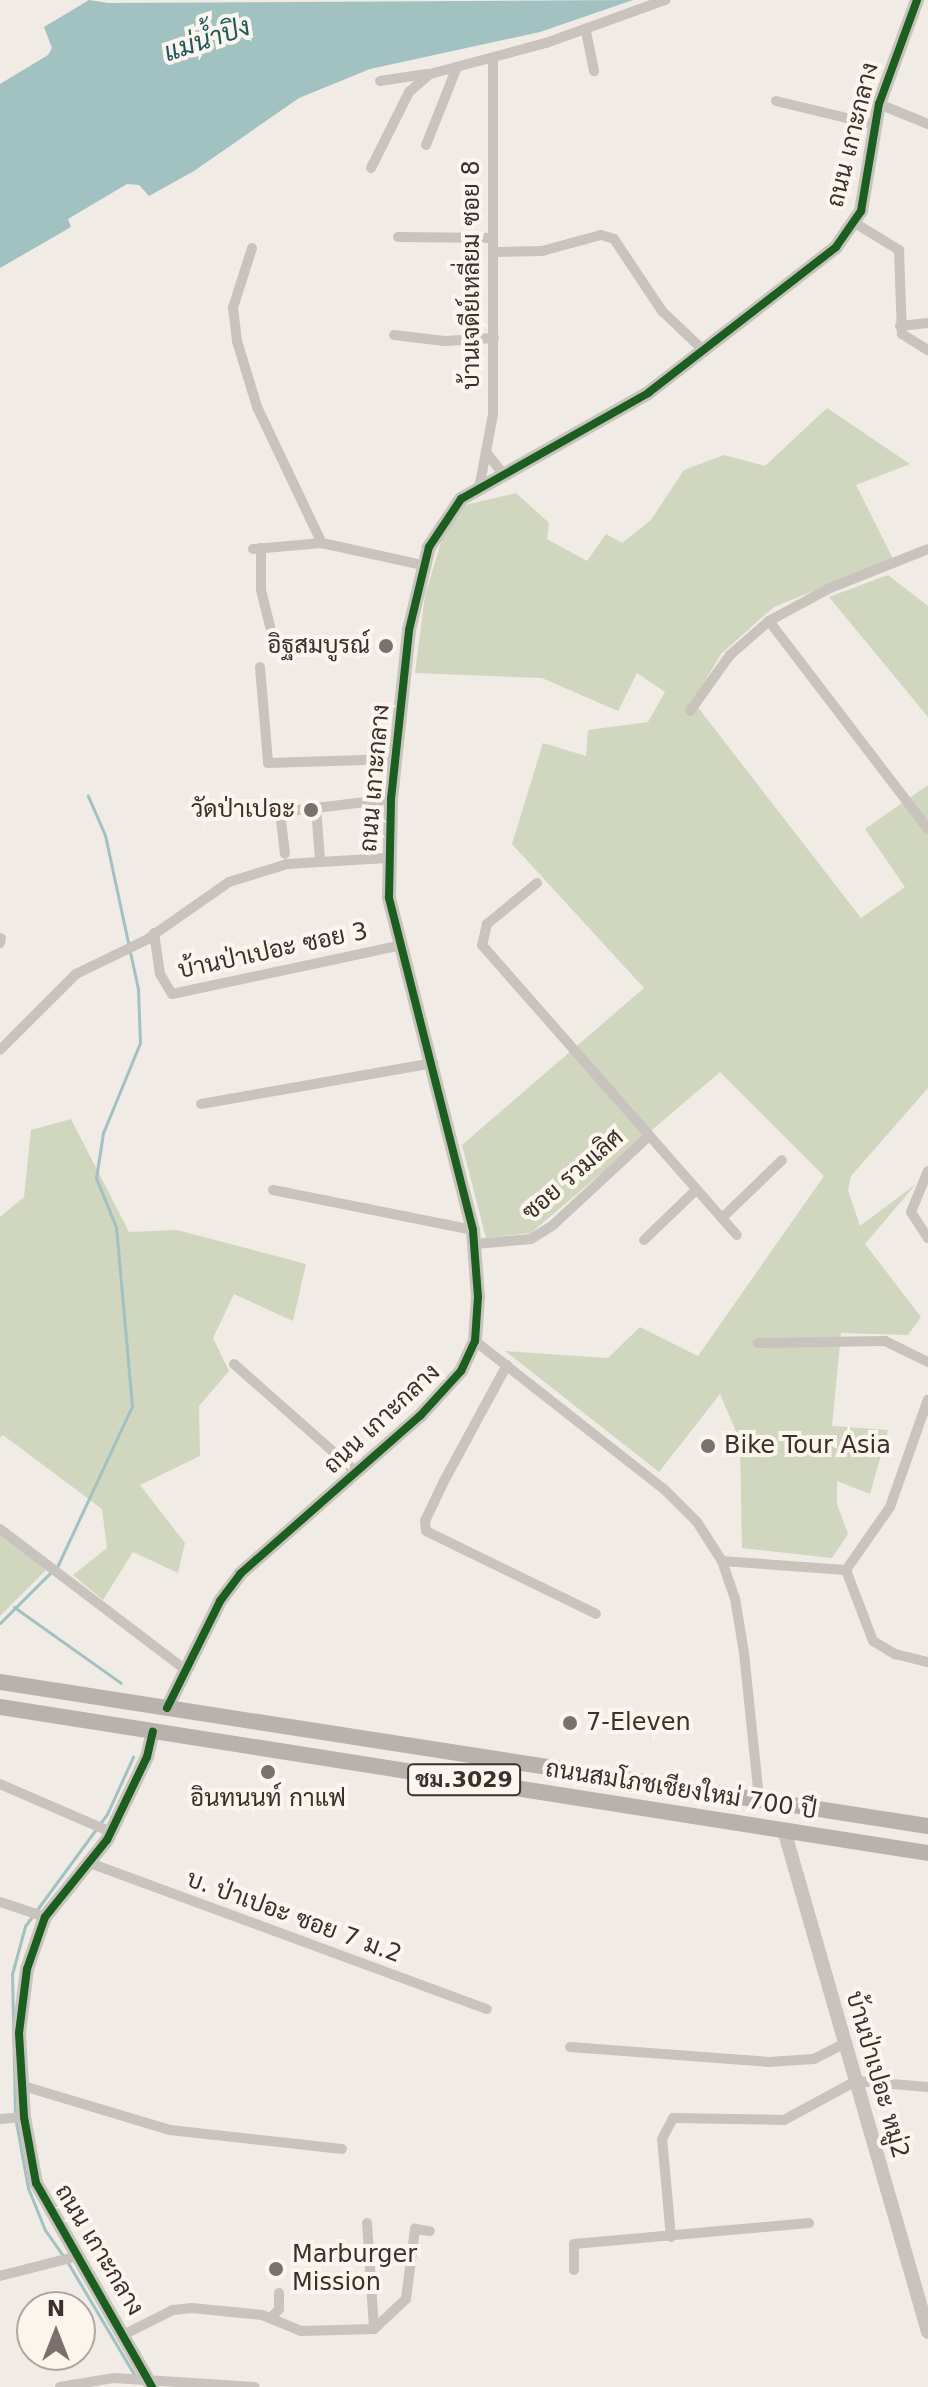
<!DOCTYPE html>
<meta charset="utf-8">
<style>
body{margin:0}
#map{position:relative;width:928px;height:2387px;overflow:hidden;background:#f0ebe5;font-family:"DejaVu Sans",Sarabun,sans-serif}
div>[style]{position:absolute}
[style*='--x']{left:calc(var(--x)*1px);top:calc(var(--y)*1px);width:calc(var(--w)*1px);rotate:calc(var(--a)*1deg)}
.green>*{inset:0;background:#d1d6bf}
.water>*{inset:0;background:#a1c2c1}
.stream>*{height:3px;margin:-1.5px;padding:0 1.5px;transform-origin:1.5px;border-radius:1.5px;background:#a1c2c1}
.minor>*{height:10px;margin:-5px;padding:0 5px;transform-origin:5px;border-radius:5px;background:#c9c3be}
.tertiary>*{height:14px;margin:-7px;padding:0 7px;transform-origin:7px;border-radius:7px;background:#c9c3be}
.primary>*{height:16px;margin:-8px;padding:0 8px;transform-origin:8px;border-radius:8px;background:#b8b1ad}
.cycleway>*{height:8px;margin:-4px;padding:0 4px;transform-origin:4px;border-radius:4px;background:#1b5e20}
.dots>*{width:22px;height:22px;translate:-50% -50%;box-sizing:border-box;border:4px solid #fbf5ee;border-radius:50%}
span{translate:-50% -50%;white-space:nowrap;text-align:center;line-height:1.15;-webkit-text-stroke:8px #fbf5ee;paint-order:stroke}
.shield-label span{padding:2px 6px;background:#fbf5ee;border:2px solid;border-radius:6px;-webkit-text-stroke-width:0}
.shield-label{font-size:22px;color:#3b302b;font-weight:700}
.street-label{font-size:24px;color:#3b302b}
.poi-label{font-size:24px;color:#3b302b}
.right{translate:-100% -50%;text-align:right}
.left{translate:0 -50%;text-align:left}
.water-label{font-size:26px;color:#1f5a5e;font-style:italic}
.north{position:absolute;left:16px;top:2291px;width:80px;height:80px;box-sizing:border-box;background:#fbf5ee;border:2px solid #aea6a0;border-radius:50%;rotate:0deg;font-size:22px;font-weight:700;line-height:32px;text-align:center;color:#3b302b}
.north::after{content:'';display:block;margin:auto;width:28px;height:36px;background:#7a716c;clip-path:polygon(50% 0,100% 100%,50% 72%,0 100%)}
</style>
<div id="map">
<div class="green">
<div style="clip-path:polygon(827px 408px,910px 464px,856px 485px,893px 559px,774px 607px,721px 654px,693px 701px,861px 918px,905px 887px,865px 829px,928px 785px,928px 1088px,851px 1176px,848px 1190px,860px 1226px,916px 1184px,865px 1244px,921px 1317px,908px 1335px,841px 1333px,832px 1426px,888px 1430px,870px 1494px,837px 1481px,837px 1504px,848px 1534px,832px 1558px,742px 1548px,740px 1441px,720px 1394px,659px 1472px,505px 1351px,608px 1358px,640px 1327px,698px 1356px,824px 1176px,720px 1072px,531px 1233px,486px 1238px,462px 1145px,644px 988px,512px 844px,543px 743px,586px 756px,588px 730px,648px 722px,665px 692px,637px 673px,618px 711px,542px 678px,415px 673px,425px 595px,442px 539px,465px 505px,516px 493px,549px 523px,547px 539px,587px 561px,606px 534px,622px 543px,651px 520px,684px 470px,724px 455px,765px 466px)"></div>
<div style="clip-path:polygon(888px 575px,928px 606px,928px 717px,829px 597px)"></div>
<div style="clip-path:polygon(71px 1119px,129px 1232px,177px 1230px,306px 1264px,293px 1321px,234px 1294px,213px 1338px,229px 1371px,199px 1406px,200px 1456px,140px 1485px,185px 1543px,178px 1573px,133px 1552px,103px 1600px,73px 1575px,107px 1548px,102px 1509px,3px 1435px,0 1438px,0 1217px,24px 1197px,31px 1130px)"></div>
<div style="clip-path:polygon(0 1532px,47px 1569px,0 1616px)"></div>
</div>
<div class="water">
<div style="clip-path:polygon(89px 0,108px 3px,633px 0,540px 32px,370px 69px,299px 98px,194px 171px,149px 196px,139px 185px,127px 184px,68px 219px,71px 227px,0 268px,0 84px,48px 55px,52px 48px,44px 27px)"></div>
</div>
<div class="stream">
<div style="--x:57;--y:1567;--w:178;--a:-65"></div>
<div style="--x:132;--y:1406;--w:180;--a:-95.1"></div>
<div style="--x:116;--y:1227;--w:53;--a:-112.2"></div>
<div style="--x:96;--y:1178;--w:46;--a:-81.2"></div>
<div style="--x:103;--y:1133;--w:97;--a:-67.7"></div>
<div style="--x:140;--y:1043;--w:54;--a:-92.1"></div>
<div style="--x:138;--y:989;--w:157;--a:-102.1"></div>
<div style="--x:105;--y:835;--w:43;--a:-113.6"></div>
<div style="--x:14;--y:1607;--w:131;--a:35.4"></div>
<div style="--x:0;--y:1623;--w:72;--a:-45"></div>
<div style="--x:15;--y:2115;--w:141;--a:-91.2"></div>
<div style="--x:12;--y:1974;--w:50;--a:-74.8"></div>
<div style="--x:25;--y:1926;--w:139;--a:-53.8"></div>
<div style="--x:107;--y:1814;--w:63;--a:-65.5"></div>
<div style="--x:16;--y:2122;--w:67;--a:79.7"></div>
<div style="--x:28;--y:2188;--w:45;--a:68"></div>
<div style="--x:45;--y:2230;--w:32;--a:55"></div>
<div style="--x:68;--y:2263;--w:131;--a:59.3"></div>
</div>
<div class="minor">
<div style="--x:586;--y:31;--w:41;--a:78.7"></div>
<div style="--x:380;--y:81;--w:47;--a:-8.7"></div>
<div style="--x:776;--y:101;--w:103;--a:13.5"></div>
<div style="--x:879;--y:104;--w:53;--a:22.2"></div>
<div style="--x:426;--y:145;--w:84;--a:-68.3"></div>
<div style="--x:371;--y:168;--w:85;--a:-63.4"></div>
<div style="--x:409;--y:92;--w:28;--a:-41"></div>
<div style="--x:430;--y:74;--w:120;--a:-15"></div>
<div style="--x:546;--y:43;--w:127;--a:-19.9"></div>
<div style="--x:855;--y:223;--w:52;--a:31.5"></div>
<div style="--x:899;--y:250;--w:84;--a:88"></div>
<div style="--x:902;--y:334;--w:31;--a:32"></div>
<div style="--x:398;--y:237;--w:93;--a:0.6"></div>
<div style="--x:252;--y:248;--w:63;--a:107.6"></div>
<div style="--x:233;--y:308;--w:33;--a:83"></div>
<div style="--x:237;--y:341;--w:69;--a:73.1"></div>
<div style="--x:257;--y:407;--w:151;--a:64.5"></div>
<div style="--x:493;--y:252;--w:49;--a:-1.2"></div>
<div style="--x:542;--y:251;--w:61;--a:-15.2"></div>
<div style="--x:601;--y:235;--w:14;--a:17"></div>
<div style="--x:614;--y:239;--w:87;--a:56.3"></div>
<div style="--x:662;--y:311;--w:59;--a:43.6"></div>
<div style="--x:900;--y:326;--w:28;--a:-6"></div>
<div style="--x:394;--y:335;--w:51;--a:6.7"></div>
<div style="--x:445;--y:341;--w:49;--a:-3.5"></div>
<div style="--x:486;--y:452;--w:29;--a:52"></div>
<div style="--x:479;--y:489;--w:76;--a:-79.4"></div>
<div style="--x:493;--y:414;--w:355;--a:-90"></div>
<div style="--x:261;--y:548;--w:42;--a:90"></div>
<div style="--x:261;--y:590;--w:38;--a:76"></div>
<div style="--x:253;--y:549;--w:69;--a:-5"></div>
<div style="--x:322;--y:543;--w:102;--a:12.4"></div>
<div style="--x:769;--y:621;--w:262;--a:52.6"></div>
<div style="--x:260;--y:667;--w:96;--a:85.2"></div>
<div style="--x:268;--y:763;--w:127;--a:-1.8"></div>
<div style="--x:690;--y:711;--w:69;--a:-54.5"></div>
<div style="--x:730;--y:655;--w:52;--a:-41.1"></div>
<div style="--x:769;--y:621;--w:69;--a:-28.4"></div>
<div style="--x:830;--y:588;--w:105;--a:-21.7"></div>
<div style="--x:316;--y:807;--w:53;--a:85.7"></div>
<div style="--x:280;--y:812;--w:42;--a:83.2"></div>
<div style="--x:257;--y:815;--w:135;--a:-6.8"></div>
<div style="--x:537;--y:883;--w:65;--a:140.6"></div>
<div style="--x:487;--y:924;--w:22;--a:103"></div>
<div style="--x:482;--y:945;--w:386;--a:48.7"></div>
<div style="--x:154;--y:933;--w:41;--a:81.7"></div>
<div style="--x:160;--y:974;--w:23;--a:59"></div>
<div style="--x:172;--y:994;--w:231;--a:-12"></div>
<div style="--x:0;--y:943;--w:5;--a:-79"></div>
<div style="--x:0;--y:1050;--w:107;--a:-45"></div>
<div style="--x:76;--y:974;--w:78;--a:-25.9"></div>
<div style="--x:146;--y:940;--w:101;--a:-34.9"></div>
<div style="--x:229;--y:882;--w:61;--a:-17.2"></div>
<div style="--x:287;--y:864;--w:100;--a:-3.4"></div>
<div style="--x:201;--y:1104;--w:236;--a:-10"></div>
<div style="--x:928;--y:1171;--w:44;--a:112.5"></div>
<div style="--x:911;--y:1212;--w:31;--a:57"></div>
<div style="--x:273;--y:1190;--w:204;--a:11.3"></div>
<div style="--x:722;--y:1218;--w:83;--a:-44"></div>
<div style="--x:644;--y:1240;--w:72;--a:-43.9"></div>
<div style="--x:475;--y:1244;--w:56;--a:-5.1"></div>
<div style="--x:531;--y:1239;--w:26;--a:-32"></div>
<div style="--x:553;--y:1225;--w:129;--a:-42.8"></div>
<div style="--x:475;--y:1341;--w:240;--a:38.1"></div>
<div style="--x:664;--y:1489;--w:47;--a:45"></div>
<div style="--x:697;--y:1522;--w:46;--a:57.3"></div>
<div style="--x:722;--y:1561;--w:39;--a:71"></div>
<div style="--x:735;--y:1598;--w:56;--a:80.7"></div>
<div style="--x:744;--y:1653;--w:147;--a:84.1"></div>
<div style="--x:758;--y:1343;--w:127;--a:-0.9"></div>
<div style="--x:885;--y:1341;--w:48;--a:26"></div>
<div style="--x:234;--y:1364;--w:163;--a:41.5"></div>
<div style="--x:507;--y:1365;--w:132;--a:118.5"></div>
<div style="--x:444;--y:1481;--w:44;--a:115.4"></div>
<div style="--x:425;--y:1521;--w:10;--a:84"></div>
<div style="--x:426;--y:1531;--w:189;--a:26"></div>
<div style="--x:0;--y:1529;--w:233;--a:37.2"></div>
<div style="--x:722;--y:1561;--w:124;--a:4.2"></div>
<div style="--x:846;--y:1570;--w:77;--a:-55.1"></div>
<div style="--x:890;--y:1507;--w:114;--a:-70.6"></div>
<div style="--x:846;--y:1570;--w:76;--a:69.2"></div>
<div style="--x:873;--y:1641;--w:26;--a:31"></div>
<div style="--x:895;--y:1654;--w:34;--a:14"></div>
<div style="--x:0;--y:1784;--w:121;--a:23.4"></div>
<div style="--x:87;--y:1862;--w:426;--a:20.2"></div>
<div style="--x:0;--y:1902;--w:47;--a:18.4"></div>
<div style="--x:570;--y:2047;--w:199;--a:4.3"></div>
<div style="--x:768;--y:2062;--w:46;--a:-3.7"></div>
<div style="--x:814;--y:2059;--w:34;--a:-27"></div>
<div style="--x:20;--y:2085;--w:157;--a:16.7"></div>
<div style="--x:170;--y:2130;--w:173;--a:6.3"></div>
<div style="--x:0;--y:2119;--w:24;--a:-5"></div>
<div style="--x:367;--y:2223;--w:106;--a:86.2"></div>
<div style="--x:671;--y:2237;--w:98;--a:-95.2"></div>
<div style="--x:662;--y:2139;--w:24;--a:-62"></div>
<div style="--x:673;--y:2118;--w:111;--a:1"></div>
<div style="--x:784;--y:2120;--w:82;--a:-28.4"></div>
<div style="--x:856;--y:2081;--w:72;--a:4.8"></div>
<div style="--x:574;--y:2270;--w:26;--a:-90"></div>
<div style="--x:574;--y:2244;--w:236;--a:-5.1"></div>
<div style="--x:0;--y:2276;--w:81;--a:-14.4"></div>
<div style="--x:271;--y:2318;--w:12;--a:-48"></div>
<div style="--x:279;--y:2309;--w:16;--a:-90"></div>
<div style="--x:125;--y:2334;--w:54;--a:-26.6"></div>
<div style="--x:173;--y:2310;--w:19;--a:-6"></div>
<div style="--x:192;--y:2308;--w:70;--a:5.7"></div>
<div style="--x:262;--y:2315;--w:42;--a:22.3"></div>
<div style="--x:301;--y:2331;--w:73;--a:-1.6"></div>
<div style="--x:374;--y:2329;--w:44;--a:-43.2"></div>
<div style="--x:406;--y:2299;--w:71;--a:-82.7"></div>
<div style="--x:415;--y:2229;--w:15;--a:8"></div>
<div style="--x:60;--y:2387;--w:55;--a:-9.5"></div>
<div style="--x:114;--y:2378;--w:141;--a:3.7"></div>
</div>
<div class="tertiary">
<div style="--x:167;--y:1708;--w:119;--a:-63.6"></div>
<div style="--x:220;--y:1601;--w:34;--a:-53"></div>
<div style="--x:240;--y:1574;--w:240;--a:-41.3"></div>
<div style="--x:420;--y:1416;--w:61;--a:-47.7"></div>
<div style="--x:461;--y:1371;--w:33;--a:-65"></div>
<div style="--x:475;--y:1341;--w:44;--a:-86.1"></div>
<div style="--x:478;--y:1297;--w:67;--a:-94.3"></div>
<div style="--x:473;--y:1230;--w:343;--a:-104.2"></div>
<div style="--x:389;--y:897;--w:98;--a:-88.8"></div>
<div style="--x:391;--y:799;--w:170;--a:-83.9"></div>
<div style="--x:409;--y:630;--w:85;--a:-76.5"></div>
<div style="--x:429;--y:547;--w:58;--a:-56.3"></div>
<div style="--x:461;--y:499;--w:215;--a:-29.5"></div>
<div style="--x:648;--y:393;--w:238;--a:-37.8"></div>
<div style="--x:836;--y:247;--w:44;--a:-55.2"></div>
<div style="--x:861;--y:211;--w:109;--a:-80.5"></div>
<div style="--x:879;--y:104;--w:111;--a:-69.9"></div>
<div style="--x:784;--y:1830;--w:522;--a:73.99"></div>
<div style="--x:152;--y:2387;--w:235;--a:-119.6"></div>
<div style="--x:36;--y:2183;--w:67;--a:-100.3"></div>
<div style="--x:24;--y:2117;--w:84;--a:-93.4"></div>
<div style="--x:19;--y:2033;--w:64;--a:-82.9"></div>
<div style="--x:27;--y:1969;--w:55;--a:-70.9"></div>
<div style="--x:45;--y:1917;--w:99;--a:-51.2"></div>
<div style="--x:107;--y:1840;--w:92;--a:-64.3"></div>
<div style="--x:147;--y:1757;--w:26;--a:-77"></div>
</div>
<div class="primary">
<div style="--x:0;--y:1682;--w:939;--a:8.82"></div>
<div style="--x:0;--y:1707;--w:939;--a:8.94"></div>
</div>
<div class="cycleway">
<div style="--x:167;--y:1708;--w:119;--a:-63.6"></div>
<div style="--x:220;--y:1601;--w:34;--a:-53"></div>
<div style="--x:240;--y:1574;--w:240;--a:-41.3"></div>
<div style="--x:420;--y:1416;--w:61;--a:-47.7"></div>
<div style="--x:461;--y:1371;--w:33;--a:-65"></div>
<div style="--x:475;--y:1341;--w:44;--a:-86.1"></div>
<div style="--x:478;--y:1297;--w:67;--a:-94.3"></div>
<div style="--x:473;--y:1230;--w:343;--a:-104.2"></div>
<div style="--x:389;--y:897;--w:98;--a:-88.8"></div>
<div style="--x:391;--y:799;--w:170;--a:-83.9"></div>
<div style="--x:409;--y:630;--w:85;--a:-76.5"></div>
<div style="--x:429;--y:547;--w:58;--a:-56.3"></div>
<div style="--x:461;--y:499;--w:215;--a:-29.5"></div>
<div style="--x:648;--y:393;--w:238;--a:-37.8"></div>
<div style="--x:836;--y:247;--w:44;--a:-55.2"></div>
<div style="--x:861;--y:211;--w:109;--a:-80.5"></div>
<div style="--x:879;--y:104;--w:111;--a:-69.9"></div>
<div style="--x:152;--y:2387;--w:235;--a:-119.6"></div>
<div style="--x:36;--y:2183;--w:67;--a:-100.3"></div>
<div style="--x:24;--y:2117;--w:84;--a:-93.4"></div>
<div style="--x:19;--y:2033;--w:64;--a:-82.9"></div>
<div style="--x:27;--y:1969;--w:55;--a:-70.9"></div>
<div style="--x:45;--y:1917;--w:99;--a:-51.2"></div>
<div style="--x:107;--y:1840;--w:92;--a:-64.3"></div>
<div style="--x:147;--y:1757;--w:26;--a:-77"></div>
</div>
<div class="dots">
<div style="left:386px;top:646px;background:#7a716c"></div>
<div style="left:311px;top:810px;background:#7a716c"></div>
<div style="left:708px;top:1446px;background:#7a716c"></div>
<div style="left:570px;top:1723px;background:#7a716c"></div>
<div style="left:268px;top:1772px;background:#7a716c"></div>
<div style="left:276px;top:2269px;background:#7a716c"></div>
</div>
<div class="shield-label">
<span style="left:464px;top:1780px">ชม.3029</span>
</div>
<div class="street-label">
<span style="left:853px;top:135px;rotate:-76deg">ถนน เกาะกลาง</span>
<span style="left:472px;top:275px;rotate:-90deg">บ้านเจดีย์เหลี่ยม ซอย 8</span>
<span style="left:375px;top:778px;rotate:-85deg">ถนน เกาะกลาง</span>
<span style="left:273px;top:951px;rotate:-12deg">บ้านป่าเปอะ ซอย 3</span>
<span style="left:573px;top:1175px;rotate:-41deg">ซอย รวมเลิศ</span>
<span style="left:382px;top:1419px;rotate:-43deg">ถนน เกาะกลาง</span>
<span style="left:681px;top:1790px;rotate:9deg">ถนนสมโภชเชียงใหม่ 700 ปี</span>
<span style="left:294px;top:1917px;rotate:20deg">บ. ป่าเปอะ ซอย 7 ม.2</span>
<span style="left:877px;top:2075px;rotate:74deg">บ้านป่าเปอะ หมู่2</span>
<span style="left:99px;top:2250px;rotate:59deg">ถนน เกาะกลาง</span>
</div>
<div class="poi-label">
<span class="right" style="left:370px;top:646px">อิฐสมบูรณ์</span>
<span class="right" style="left:295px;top:810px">วัดป่าเปอะ</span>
<span class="left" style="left:724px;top:1446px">Bike Tour Asia</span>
<span class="left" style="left:586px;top:1723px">7-Eleven</span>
<span style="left:268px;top:1799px">อินทนนท์ กาแฟ</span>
<span class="left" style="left:292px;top:2269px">Marburger<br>Mission</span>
</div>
<div class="water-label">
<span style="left:207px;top:40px;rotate:-18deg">แม่น้ำปิง</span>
</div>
<div class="north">N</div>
</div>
